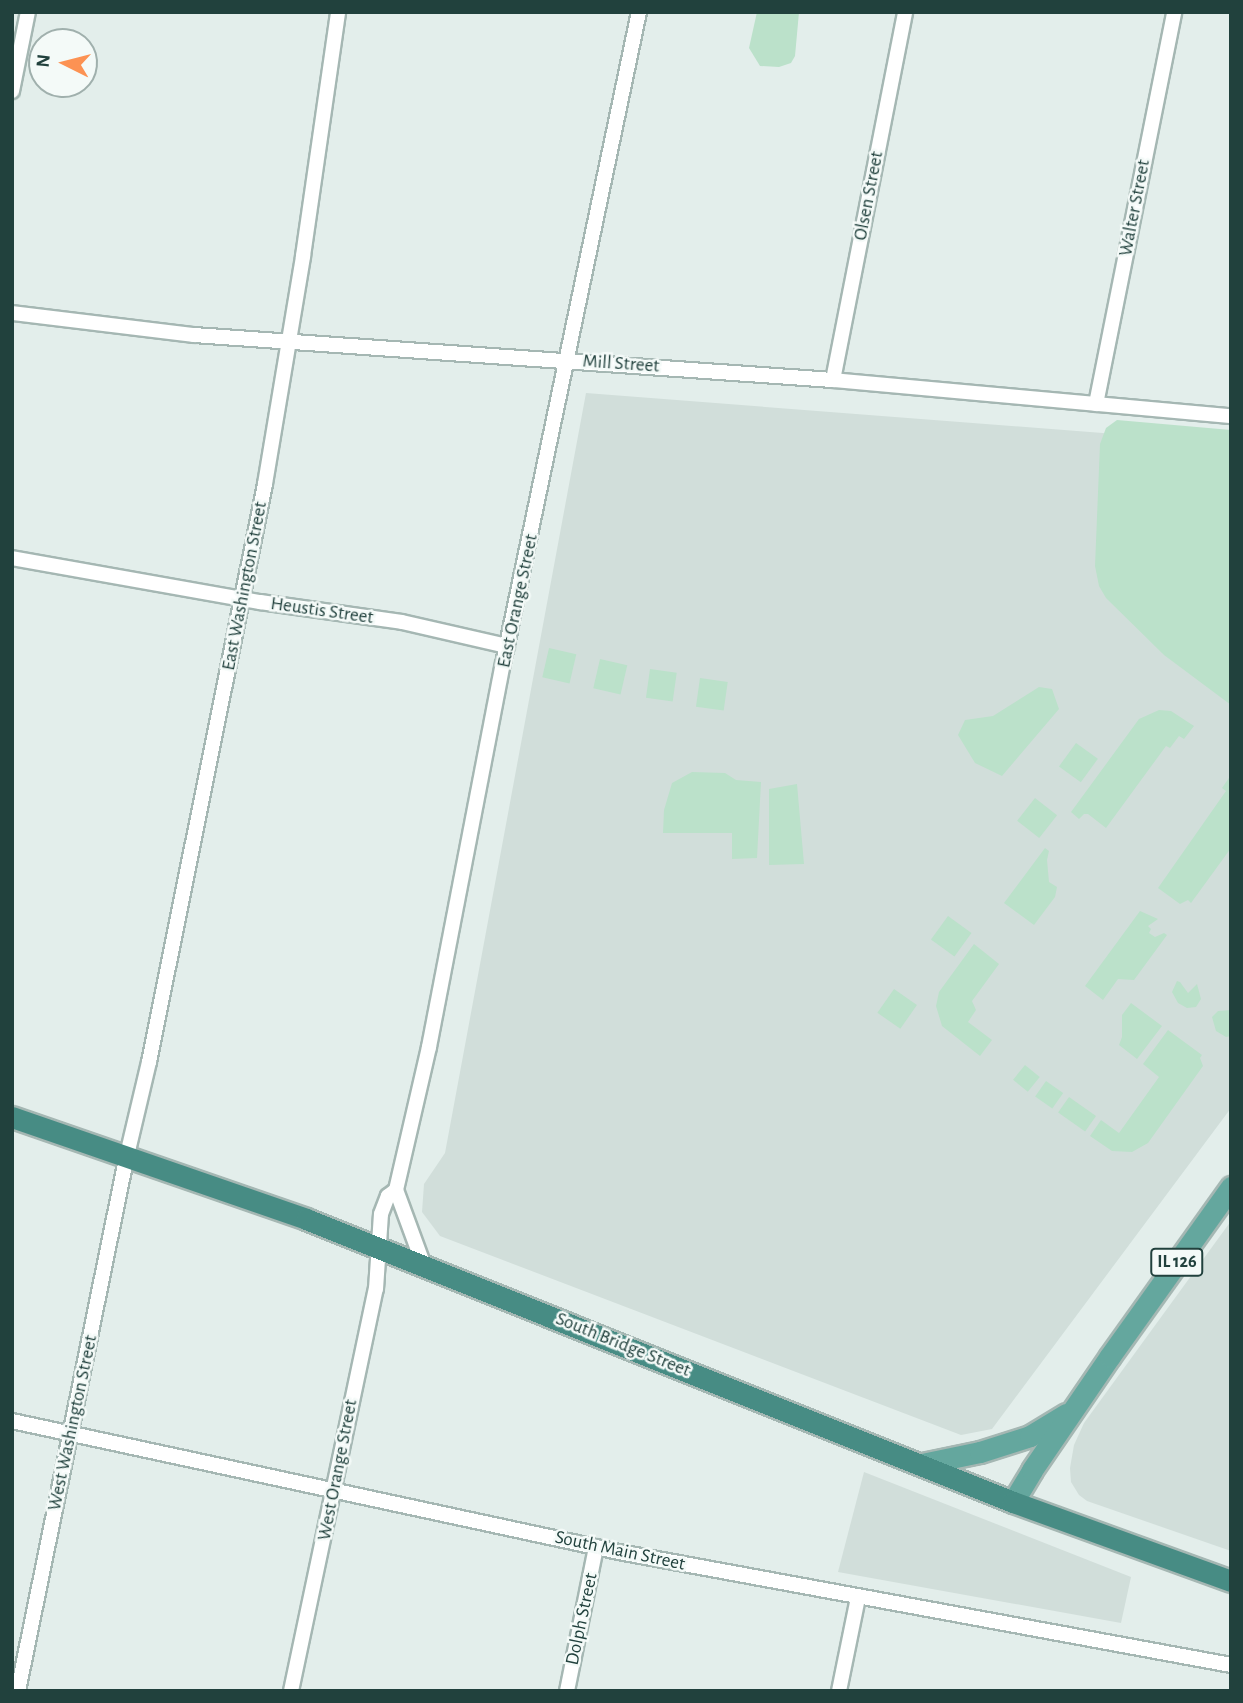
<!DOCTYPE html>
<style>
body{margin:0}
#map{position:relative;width:1243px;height:1703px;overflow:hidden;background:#e3eeeb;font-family:"Alegreya Sans",sans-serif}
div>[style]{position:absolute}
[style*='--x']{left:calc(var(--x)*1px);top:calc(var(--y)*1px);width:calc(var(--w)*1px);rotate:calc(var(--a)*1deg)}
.built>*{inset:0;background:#d1deda}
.green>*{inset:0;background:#bbe1ca;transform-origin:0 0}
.roads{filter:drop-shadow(2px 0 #a5b7b3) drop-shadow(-2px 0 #a5b7b3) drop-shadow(0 2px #a5b7b3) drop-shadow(0 -2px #a5b7b3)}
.minor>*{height:14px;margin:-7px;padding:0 7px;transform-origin:7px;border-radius:7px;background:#fff}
.primary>*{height:21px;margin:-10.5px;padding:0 10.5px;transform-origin:10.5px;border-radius:10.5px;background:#64a79e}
.trunk>*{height:21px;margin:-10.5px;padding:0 10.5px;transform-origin:10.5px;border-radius:10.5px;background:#478c84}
span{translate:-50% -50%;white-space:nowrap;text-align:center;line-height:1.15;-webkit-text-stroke:5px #f4faf8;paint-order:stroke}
.shield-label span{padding:2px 5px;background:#f4faf8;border:2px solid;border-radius:5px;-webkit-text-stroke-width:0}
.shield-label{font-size:18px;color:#21413d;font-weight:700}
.street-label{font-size:19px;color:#21413d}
.frame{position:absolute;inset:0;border:14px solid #21413d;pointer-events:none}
.north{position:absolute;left:28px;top:28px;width:70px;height:70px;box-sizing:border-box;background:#f4faf8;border:2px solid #a0b0ad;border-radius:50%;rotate:276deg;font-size:19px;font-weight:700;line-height:28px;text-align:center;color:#21413d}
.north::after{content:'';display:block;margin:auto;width:24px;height:32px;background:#fc9253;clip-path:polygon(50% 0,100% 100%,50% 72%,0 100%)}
</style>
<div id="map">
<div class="built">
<div style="clip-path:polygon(586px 393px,1231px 443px,1231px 1108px,992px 1429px,961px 1435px,440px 1236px,422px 1212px,424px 1184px,445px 1153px)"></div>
<div style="clip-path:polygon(1231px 1221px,1231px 1551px,1087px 1501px,1079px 1495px,1071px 1482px,1070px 1468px,1074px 1445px,1084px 1423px)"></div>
<div style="clip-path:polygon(864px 1472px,1131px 1577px,1121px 1623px,838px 1572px)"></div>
</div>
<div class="green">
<div style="clip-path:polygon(757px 12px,799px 12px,795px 56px,791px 63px,779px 67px,760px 66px,749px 48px)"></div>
<div style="clip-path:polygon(1117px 420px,1231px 430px,1231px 705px,1164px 655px,1106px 598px,1099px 586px,1095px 566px,1100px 444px,1106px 428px)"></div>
<div style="left:549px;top:648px;width:28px;height:30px;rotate:13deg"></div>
<div style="left:600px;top:659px;width:28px;height:30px;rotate:13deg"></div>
<div style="left:650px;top:669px;width:27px;height:29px;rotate:8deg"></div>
<div style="left:700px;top:678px;width:28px;height:29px;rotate:8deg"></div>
<div style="clip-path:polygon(1039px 687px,1052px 689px,1059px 709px,1002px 776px,975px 763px,958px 735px,965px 720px,993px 716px)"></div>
<div style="clip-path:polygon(1159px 710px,1171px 711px,1194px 726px,1184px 739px,1179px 736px,1170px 748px,1166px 746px,1106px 828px,1088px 814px,1084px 814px,1079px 819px,1071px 812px,1139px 719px)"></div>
<div style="left:1076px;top:743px;width:27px;height:29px;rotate:36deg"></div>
<div style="clip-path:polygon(692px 772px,725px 773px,736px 780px,761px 782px,757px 858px,732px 859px,732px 833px,663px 833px,664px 810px,672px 783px)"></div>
<div style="clip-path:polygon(1231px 775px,1231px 848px,1191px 903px,1188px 900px,1180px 904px,1158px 888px,1226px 791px,1222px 788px)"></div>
<div style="clip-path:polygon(797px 784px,804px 864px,769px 865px,769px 789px)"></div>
<div style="left:1035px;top:798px;width:28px;height:29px;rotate:38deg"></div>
<div style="clip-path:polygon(1045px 848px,1049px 851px,1047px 860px,1049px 882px,1057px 887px,1055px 897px,1034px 925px,1004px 903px)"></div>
<div style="clip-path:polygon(1140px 911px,1158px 919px,1148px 926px,1151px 929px,1149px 933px,1155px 937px,1164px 933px,1167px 935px,1134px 980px,1118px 979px,1103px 1000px,1085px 986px)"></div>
<div style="left:948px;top:916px;width:29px;height:29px;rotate:36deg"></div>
<div style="clip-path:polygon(974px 944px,999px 964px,972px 1001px,976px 1010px,968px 1022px,992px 1040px,980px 1056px,942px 1026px,936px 1006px,939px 992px)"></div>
<div style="clip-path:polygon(1177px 981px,1180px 982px,1188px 993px,1197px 984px,1201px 999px,1196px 1007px,1187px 1008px,1178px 1003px,1172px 992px)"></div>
<div style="left:894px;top:989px;width:28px;height:29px;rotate:35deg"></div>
<div style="clip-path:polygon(1131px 1003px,1162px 1026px,1137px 1059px,1119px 1045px,1122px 1037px,1122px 1015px)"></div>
<div style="clip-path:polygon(1231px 1010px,1231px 1036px,1226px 1037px,1216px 1031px,1212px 1017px,1218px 1011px)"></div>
<div style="clip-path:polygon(1168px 1030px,1202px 1055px,1200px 1058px,1203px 1066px,1148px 1143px,1132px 1152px,1112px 1151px,1090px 1136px,1101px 1120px,1119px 1133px,1159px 1077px,1143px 1064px)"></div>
<div style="left:1025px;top:1065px;width:19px;height:19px;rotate:39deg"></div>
<div style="left:1046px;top:1081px;width:21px;height:19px;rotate:35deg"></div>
<div style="left:1069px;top:1097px;width:33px;height:19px;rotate:35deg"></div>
</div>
<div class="roads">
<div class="minor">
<div style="--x:12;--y:91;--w:81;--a:-78.6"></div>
<div style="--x:12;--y:313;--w:183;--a:6.9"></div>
<div style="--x:194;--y:335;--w:641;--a:4.03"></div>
<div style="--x:833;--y:380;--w:400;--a:5.2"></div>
<div style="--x:833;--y:380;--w:375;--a:-78.9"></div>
<div style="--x:1096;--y:404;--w:400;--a:-78.7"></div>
<div style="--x:12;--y:558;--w:252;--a:10.1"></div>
<div style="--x:260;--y:602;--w:143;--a:8"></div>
<div style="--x:402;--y:622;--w:108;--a:12.9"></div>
<div style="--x:424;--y:1266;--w:81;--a:-110.2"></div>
<div style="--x:396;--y:1190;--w:147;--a:-77"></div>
<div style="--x:429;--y:1047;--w:390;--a:-79.1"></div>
<div style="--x:503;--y:664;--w:666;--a:-78.22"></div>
<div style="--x:12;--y:1421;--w:621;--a:12.18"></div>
<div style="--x:619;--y:1552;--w:622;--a:10.46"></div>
<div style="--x:18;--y:1691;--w:547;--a:-78.51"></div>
<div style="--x:127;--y:1155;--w:96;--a:-76.7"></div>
<div style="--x:149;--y:1062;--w:590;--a:-78.65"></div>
<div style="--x:265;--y:484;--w:231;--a:-80.5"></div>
<div style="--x:303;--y:256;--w:246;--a:-81.8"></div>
<div style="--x:291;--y:1691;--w:411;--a:-78.1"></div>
<div style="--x:376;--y:1289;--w:75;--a:-86.2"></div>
<div style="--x:381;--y:1214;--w:19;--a:-69"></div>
<div style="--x:388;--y:1196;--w:10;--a:-37"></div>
<div style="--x:567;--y:1691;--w:147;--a:-78.6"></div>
<div style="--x:839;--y:1691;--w:95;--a:-78.5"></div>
</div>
<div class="primary">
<div style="--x:922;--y:1464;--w:59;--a:-11.7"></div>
<div style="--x:980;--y:1452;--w:52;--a:-17.7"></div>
<div style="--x:1030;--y:1436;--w:42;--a:-31.4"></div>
<div style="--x:1013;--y:1502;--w:37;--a:-59"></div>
<div style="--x:1032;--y:1470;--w:138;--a:-55.6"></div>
<div style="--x:1110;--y:1356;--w:208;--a:-54.4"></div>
</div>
<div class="trunk">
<div style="--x:12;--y:1117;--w:311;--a:19.1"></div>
<div style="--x:306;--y:1219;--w:762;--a:21.82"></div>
<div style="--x:1013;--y:1502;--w:232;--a:19.9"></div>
</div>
</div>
<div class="shield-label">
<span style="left:1177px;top:1262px">IL 126</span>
</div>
<div class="street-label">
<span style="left:869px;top:196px;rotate:-79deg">Olsen Street</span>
<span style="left:1135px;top:208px;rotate:-79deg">Walter Street</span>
<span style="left:621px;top:364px;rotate:4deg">Mill Street</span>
<span style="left:245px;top:586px;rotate:-79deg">East Washington Street</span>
<span style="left:518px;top:601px;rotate:-78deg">East Orange Street</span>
<span style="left:322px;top:611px;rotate:8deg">Heustis Street</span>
<span style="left:623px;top:1345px;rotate:22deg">South Bridge Street</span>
<span style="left:73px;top:1423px;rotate:-78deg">West Washington Street</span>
<span style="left:338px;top:1470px;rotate:-79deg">West Orange Street</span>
<span style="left:620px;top:1551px;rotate:12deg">South Main Street</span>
<span style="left:582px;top:1619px;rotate:-78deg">Dolph Street</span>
</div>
<div class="frame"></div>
<div class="north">N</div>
</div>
